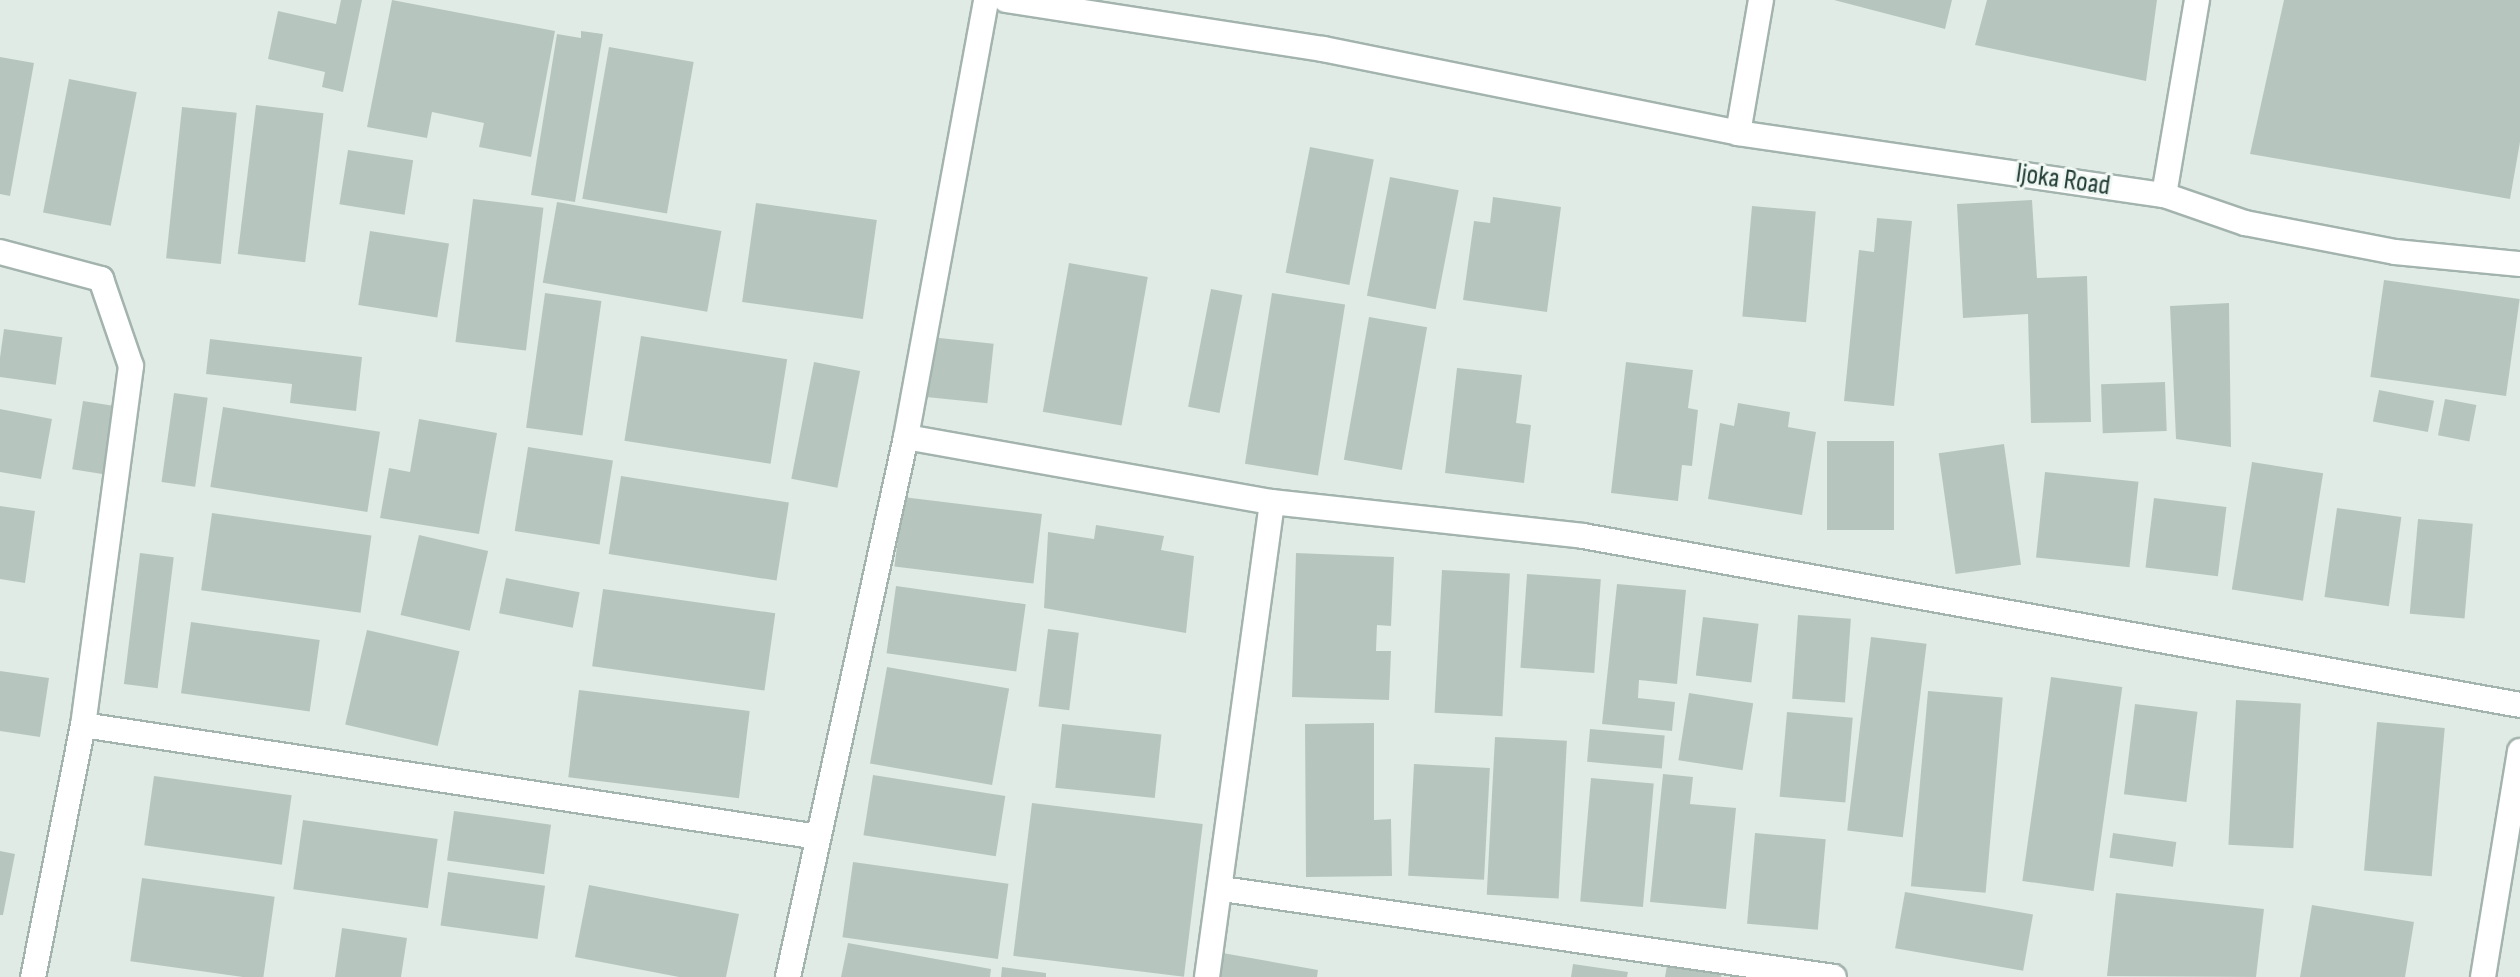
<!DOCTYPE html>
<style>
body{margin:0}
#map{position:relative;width:2520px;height:977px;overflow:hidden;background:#e0ebe6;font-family:"Sofia Sans Condensed",sans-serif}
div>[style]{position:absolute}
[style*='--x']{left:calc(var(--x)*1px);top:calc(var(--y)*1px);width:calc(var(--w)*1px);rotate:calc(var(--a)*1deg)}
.building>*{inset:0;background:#b6c6bf;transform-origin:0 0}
.roads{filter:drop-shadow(2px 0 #a3b3ad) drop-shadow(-2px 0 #a3b3ad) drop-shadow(0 2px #a3b3ad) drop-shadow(0 -2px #a3b3ad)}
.minor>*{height:24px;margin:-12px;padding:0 12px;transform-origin:12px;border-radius:12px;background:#fff}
.tertiary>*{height:24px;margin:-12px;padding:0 12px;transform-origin:12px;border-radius:12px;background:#fff}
span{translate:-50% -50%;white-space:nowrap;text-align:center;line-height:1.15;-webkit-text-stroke:6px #f1f8f4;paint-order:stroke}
.street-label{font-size:28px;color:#213c35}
</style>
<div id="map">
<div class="building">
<div style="clip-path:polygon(341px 0,362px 0,343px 92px,322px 87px,325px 72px,268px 59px,278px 11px,336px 24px)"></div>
<div style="clip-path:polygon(392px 0,555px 31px,531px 157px,479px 147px,484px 123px,432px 112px,427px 138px,367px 127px)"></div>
<div style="clip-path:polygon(1834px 0,1952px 0,1945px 29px)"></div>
<div style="clip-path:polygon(1987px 0,2157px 0,2146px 81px,1975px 45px)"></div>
<div style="clip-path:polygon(2284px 0,2520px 0,2520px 142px,2510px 199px,2250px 154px)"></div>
<div style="clip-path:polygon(581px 31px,603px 34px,575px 202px,531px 195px,557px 34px,581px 38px)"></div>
<div style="left:609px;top:47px;width:86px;height:154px;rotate:10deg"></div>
<div style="clip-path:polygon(0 57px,34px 63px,10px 196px,0 194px)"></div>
<div style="left:69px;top:79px;width:69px;height:136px;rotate:11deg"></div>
<div style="left:256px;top:105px;width:68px;height:150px;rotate:7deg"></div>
<div style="left:182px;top:107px;width:55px;height:152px;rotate:6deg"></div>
<div style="left:1310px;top:147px;width:65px;height:128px;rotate:11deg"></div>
<div style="left:348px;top:150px;width:66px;height:55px;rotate:9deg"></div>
<div style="left:1390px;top:177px;width:70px;height:121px;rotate:11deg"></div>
<div style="clip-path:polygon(1493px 197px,1561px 207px,1547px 312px,1463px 300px,1474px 221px,1490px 223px)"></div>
<div style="left:473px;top:199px;width:71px;height:144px;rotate:7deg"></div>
<div style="clip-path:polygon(2032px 200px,2037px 278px,2087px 276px,2091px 422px,2031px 423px,2028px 314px,1963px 318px,1957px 204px)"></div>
<div style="left:557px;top:202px;width:167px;height:82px;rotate:10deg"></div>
<div style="left:756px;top:203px;width:122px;height:100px;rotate:8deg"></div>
<div style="left:1752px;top:206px;width:64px;height:111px;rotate:5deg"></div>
<div style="clip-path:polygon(1877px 218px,1912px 221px,1894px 406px,1844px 401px,1859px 250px,1874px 252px)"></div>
<div style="left:370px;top:231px;width:80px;height:75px;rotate:9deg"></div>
<div style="left:1069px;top:263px;width:80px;height:151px;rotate:10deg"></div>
<div style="left:2384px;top:280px;width:137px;height:98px;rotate:8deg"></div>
<div style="left:1211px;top:289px;width:32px;height:120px;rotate:11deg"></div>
<div style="left:545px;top:293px;width:57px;height:136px;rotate:8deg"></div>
<div style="left:1272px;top:293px;width:74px;height:173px;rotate:9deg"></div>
<div style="clip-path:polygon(2229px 303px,2231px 447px,2176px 439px,2170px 306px)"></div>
<div style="left:1369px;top:317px;width:59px;height:145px;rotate:10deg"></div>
<div style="left:4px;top:329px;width:59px;height:48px;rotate:8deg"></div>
<div style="left:641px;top:336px;width:148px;height:106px;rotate:9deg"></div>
<div style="left:930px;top:337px;width:64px;height:60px;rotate:6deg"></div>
<div style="clip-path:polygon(210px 339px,362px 357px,356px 411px,290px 403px,292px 384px,206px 374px)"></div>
<div style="left:814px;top:362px;width:47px;height:119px;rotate:11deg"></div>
<div style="clip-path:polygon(1626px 362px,1693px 370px,1688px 408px,1698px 410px,1692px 466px,1682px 465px,1678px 501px,1611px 493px)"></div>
<div style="clip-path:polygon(1457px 368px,1522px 375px,1516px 423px,1531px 425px,1524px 483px,1445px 473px)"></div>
<div style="left:2165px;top:382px;width:49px;height:64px;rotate:88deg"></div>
<div style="left:2379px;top:390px;width:56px;height:32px;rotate:11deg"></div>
<div style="left:174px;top:393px;width:34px;height:90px;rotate:8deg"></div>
<div style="left:2445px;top:399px;width:32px;height:37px;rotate:11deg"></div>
<div style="left:83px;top:401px;width:32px;height:69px;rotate:9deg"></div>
<div style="clip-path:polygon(1738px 403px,1790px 412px,1788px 427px,1816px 432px,1802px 515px,1708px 499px,1720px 423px,1734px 426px)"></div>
<div style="left:223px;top:407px;width:159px;height:81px;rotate:9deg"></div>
<div style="clip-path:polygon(0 409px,52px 419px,41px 479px,0 472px)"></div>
<div style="clip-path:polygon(419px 419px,497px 433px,479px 534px,380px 518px,389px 468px,410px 472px)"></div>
<div style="left:1827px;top:441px;width:67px;height:89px"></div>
<div style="left:2004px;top:444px;width:122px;height:66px;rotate:82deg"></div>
<div style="left:528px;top:447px;width:86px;height:85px;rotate:9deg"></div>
<div style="left:2252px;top:462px;width:72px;height:129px;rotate:9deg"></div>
<div style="left:2045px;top:472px;width:94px;height:86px;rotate:6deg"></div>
<div style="left:621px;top:476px;width:170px;height:79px;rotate:9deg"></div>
<div style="left:903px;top:497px;width:140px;height:70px;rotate:7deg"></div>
<div style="left:2154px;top:498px;width:73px;height:70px;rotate:7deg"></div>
<div style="clip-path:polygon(0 506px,35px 511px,25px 583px,0 579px)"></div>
<div style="left:2337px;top:508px;width:65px;height:90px;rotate:8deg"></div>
<div style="left:212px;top:513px;width:161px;height:78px;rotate:8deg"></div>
<div style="left:2418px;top:519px;width:55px;height:95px;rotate:5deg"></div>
<div style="clip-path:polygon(1096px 525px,1164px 536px,1161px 550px,1194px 556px,1186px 633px,1044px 608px,1048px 532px,1094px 539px)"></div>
<div style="left:419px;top:535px;width:71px;height:82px;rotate:13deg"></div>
<div style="left:140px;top:553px;width:34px;height:132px;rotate:7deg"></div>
<div style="clip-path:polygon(1296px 553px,1394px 557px,1391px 626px,1377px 625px,1376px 651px,1391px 651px,1389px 700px,1292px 697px)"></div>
<div style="left:1442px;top:570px;width:68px;height:143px;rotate:3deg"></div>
<div style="left:1527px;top:574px;width:74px;height:94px;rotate:4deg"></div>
<div style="left:506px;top:578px;width:75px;height:36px;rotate:11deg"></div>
<div style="clip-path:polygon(1617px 584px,1686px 590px,1677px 684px,1639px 680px,1638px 698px,1675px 702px,1672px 731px,1602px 724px)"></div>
<div style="left:896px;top:586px;width:131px;height:68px;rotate:8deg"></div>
<div style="left:603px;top:589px;width:174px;height:78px;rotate:8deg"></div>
<div style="left:1798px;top:615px;width:53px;height:84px;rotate:4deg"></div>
<div style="left:1703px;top:617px;width:56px;height:59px;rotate:7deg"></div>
<div style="left:191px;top:622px;width:130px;height:72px;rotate:8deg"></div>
<div style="left:1048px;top:629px;width:31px;height:78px;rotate:7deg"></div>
<div style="left:367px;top:630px;width:95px;height:97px;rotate:13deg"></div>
<div style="left:1871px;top:637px;width:56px;height:195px;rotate:7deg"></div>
<div style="left:887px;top:667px;width:124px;height:98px;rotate:10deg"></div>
<div style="clip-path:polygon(0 671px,49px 678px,40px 737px,0 731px)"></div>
<div style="left:2051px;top:677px;width:72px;height:206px;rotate:8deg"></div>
<div style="left:579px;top:690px;width:172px;height:88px;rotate:7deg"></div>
<div style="left:1928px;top:691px;width:75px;height:196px;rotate:5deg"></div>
<div style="left:1689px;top:693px;width:65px;height:68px;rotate:9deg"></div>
<div style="left:2236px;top:700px;width:65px;height:145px;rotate:3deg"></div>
<div style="left:2135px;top:704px;width:63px;height:91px;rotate:7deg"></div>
<div style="left:1787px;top:712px;width:66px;height:85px;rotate:5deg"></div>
<div style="left:2377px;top:722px;width:68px;height:149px;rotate:5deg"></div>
<div style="clip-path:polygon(1374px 723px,1374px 820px,1391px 819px,1392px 876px,1306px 877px,1305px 724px)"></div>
<div style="left:1062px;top:724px;width:100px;height:64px;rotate:6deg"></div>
<div style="left:1590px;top:729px;width:75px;height:33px;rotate:5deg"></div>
<div style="left:1495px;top:737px;width:72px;height:158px;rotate:3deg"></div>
<div style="left:1414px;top:764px;width:76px;height:112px;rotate:3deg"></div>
<div style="clip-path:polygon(1663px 774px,1693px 777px,1690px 804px,1736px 808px,1726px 909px,1650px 902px)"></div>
<div style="left:873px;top:775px;width:134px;height:61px;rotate:9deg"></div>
<div style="left:154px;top:776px;width:139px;height:70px;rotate:8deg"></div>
<div style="left:1591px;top:778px;width:63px;height:124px;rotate:5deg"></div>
<div style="left:1032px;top:803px;width:172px;height:154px;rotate:7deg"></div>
<div style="left:454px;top:811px;width:98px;height:50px;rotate:8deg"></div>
<div style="left:303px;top:820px;width:136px;height:70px;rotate:8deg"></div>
<div style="left:1755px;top:833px;width:71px;height:91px;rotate:5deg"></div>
<div style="left:2113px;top:833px;width:64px;height:25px;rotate:8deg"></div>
<div style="clip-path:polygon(0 851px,15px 854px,3px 915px,0 915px)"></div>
<div style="left:853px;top:862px;width:157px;height:76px;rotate:8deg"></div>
<div style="left:448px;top:872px;width:98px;height:54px;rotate:8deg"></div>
<div style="left:142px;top:878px;width:134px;height:84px;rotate:8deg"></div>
<div style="clip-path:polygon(589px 885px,739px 914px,726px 977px,679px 977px,575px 957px)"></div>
<div style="left:1905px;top:892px;width:130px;height:57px;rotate:10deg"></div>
<div style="clip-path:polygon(2116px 893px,2264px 909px,2256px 977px,2107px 976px)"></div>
<div style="clip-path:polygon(2312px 905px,2414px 922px,2405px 977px,2300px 977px)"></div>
<div style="clip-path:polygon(342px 928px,407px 938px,401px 977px,335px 977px)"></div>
<div style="clip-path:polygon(848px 943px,991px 969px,990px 977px,841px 977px)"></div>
<div style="clip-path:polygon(1217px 952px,1318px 970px,1317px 977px,1213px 977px)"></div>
<div style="clip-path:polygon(1573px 964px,1628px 972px,1627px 977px,1571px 977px)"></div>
<div style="clip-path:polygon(1667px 965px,1722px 972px,1721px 977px,1665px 977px)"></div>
<div style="clip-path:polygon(1002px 967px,1046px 973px,1046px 977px,1001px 977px)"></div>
</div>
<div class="roads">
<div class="minor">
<div style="--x:1738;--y:133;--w:135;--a:-80.2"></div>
<div style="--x:2164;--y:195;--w:198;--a:-80.4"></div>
<div style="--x:0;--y:252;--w:105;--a:15"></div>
<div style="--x:101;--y:279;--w:92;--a:71"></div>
<div style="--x:131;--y:366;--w:362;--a:97.6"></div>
<div style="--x:83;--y:725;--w:257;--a:101.2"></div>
<div style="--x:906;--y:437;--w:372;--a:10.1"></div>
<div style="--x:1272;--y:502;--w:313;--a:6.2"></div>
<div style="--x:1583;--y:536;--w:952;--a:10.22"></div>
<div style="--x:83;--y:725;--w:743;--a:8.66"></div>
<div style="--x:1222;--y:889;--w:618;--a:8.18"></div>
<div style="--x:788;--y:977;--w:553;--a:-77.67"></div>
<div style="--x:906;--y:437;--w:444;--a:-79.6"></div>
<div style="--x:1207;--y:977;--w:479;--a:-82.2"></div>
<div style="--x:2483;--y:977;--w:229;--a:-80.7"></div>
</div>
<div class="tertiary">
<div style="--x:1006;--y:0;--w:321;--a:8.8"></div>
<div style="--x:1323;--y:49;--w:423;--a:11.4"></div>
<div style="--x:1738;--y:133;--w:430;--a:8.3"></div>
<div style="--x:2164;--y:195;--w:86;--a:19.1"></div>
<div style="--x:2245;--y:223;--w:153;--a:10.9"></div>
<div style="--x:2395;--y:252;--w:126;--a:5.5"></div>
</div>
</div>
<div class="street-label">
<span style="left:2063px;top:180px;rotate:8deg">Ijoka Road</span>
</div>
</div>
